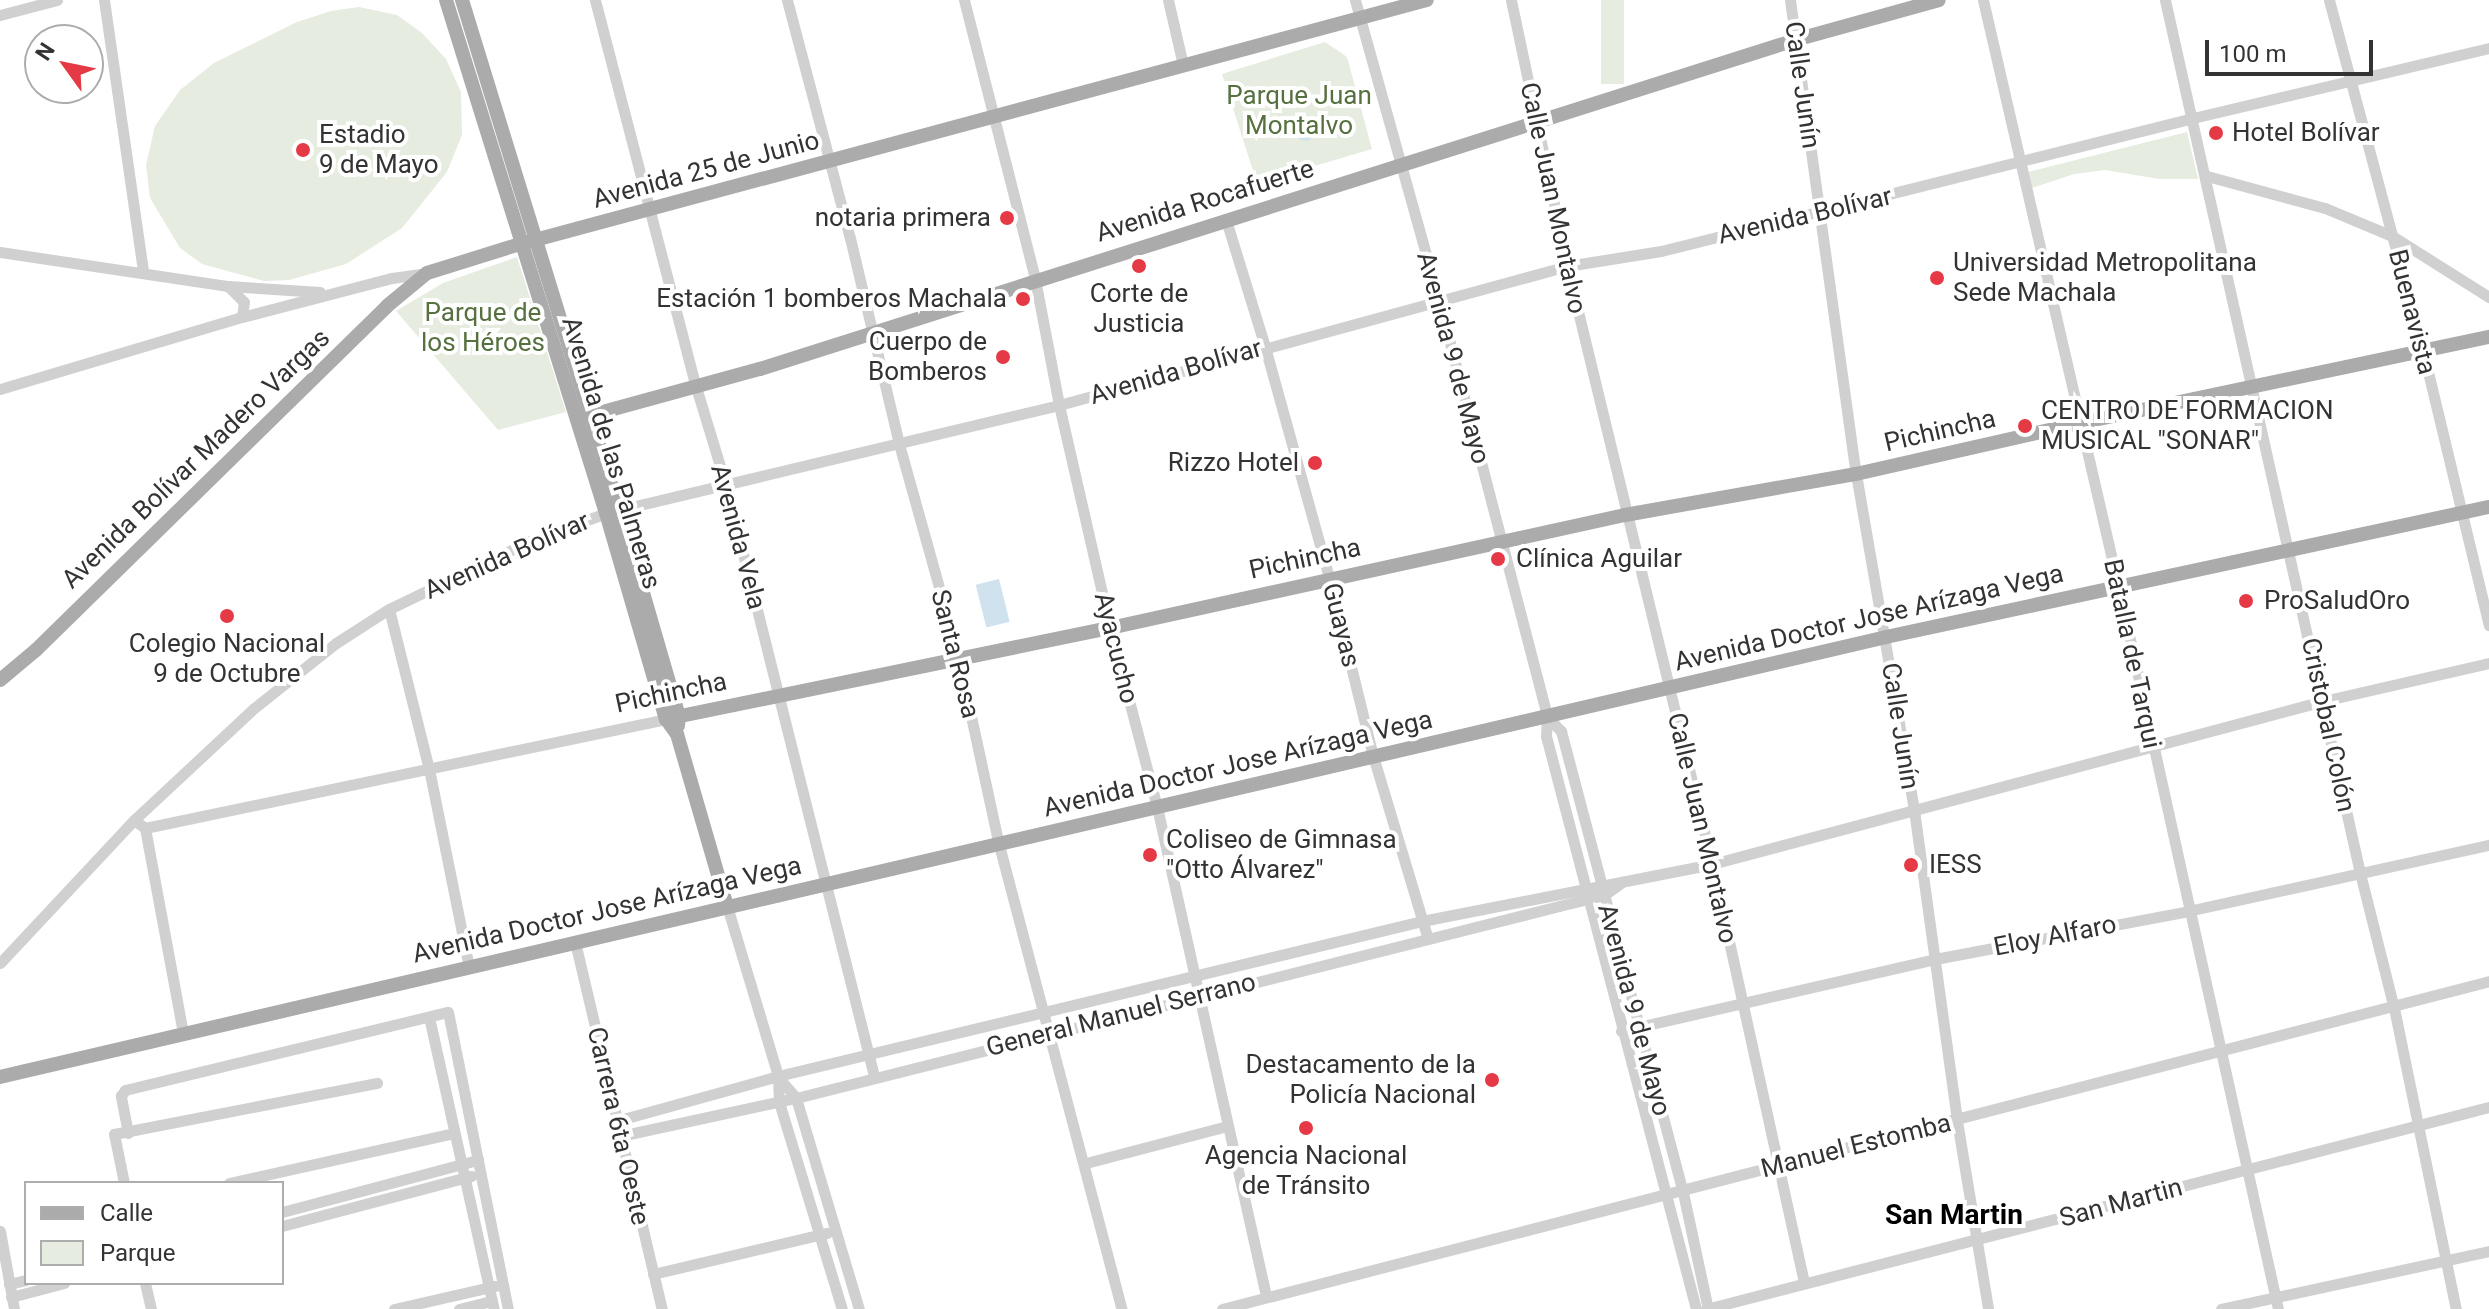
<!DOCTYPE html>
<meta charset="utf-8">
<style>
body{margin:0}
#map{position:relative;width:2489px;height:1309px;overflow:hidden;background:#fff;font-family:Roboto,sans-serif}
div>[style]{position:absolute}
[style*='--x']{left:calc(var(--x)*1px);top:calc(var(--y)*1px);width:calc(var(--w)*1px);rotate:calc(var(--a)*1deg)}
.green>*{inset:0;background:#e6ecdf;transform-origin:0 0}
.water>*{inset:0;background:#cfe2ee;transform-origin:0 0}
.round{border-radius:50%}
.minor>*{height:11px;margin:-5.5px;padding:0 5.5px;transform-origin:5.5px;border-radius:5.5px;background:#d0d0d0}
.major>*{height:14px;margin:-7px;padding:0 7px;transform-origin:7px;border-radius:7px;background:#ababab}
.dots>*{width:22px;height:22px;translate:-50% -50%;box-sizing:border-box;border:4px solid #fff;border-radius:50%}
span{translate:-50% -50%;white-space:nowrap;text-align:center;line-height:1.15;-webkit-text-stroke:8px #fff;paint-order:stroke}
.street-label{font-size:26px;color:#333}
.park-label{font-size:26px;color:#56703f}
.poi-label{font-size:26px;color:#333}
.left{translate:0 -50%;text-align:left}
.right{translate:-100% -50%;text-align:right}
.neighbourhood-label{font-size:28px;color:#000;font-weight:700}
.legend{position:absolute;left:24px;top:1181px;width:260px;height:104px;box-sizing:border-box;background:#fff;border:2px solid #adadad;margin:0;padding:10px 14px;list-style:none;font-size:24px;color:#333}
.legend li{display:flex;align-items:center;gap:16px;height:40px}
.legend b{width:40px;border:2px solid #adadad}
.north{position:absolute;left:24px;top:24px;width:80px;height:80px;box-sizing:border-box;background:#fff;border:2px solid #adadad;border-radius:50%;rotate:303deg;font-size:22px;font-weight:700;line-height:32px;text-align:center;color:#333}
.north::after{content:'';display:block;margin:auto;width:28px;height:36px;background:#e63946;clip-path:polygon(50% 0,100% 100%,50% 72%,0 100%)}
.scale{position:absolute;left:2205px;top:40px;width:168px;height:36px;box-sizing:border-box;border:4px solid #333;border-top:0;padding-left:10px;font-size:24px;line-height:28px;white-space:nowrap;color:#333;-webkit-text-stroke:6px #fff;paint-order:stroke}
</style>
<div id="map">
<div class="green">
<div style="left:1601px;top:0;width:23px;height:84px"></div>
<div style="clip-path:polygon(359px 7px,397px 15px,422px 33px,446px 59px,461px 92px,462px 135px,447px 172px,402px 228px,346px 264px,289px 280px,264px 281px,202px 264px,180px 248px,150px 198px,146px 165px,155px 126px,180px 90px,214px 63px,297px 22px,331px 11px)"></div>
<div style="clip-path:polygon(1325px 42px,1347px 57px,1372px 149px,1257px 183px,1222px 74px)"></div>
<div style="clip-path:polygon(2187px 132px,2198px 179px,2159px 179px,2105px 170px,2074px 174px,2032px 188px,2028px 172px)"></div>
<div style="clip-path:polygon(517px 257px,566px 412px,498px 430px,396px 311px,443px 283px)"></div>
</div>
<div class="water">
<div class="round" style="left:1295px;top:121px;width:20px;height:20px"></div>
<div style="left:999px;top:579px;width:44px;height:24px;rotate:76deg"></div>
</div>
<div class="minor">
<div style="--x:104;--y:0;--w:275;--a:81.8"></div>
<div style="--x:595;--y:0;--w:400;--a:75.4"></div>
<div style="--x:696;--y:387;--w:103;--a:73.1"></div>
<div style="--x:726;--y:486;--w:608;--a:75.92"></div>
<div style="--x:787;--y:0;--w:246;--a:75.2"></div>
<div style="--x:850;--y:238;--w:212;--a:76.6"></div>
<div style="--x:899;--y:444;--w:220;--a:74.4"></div>
<div style="--x:958;--y:656;--w:193;--a:77.8"></div>
<div style="--x:999;--y:845;--w:480;--a:75.2"></div>
<div style="--x:964;--y:0;--w:288;--a:75.7"></div>
<div style="--x:1035;--y:279;--w:128;--a:79.2"></div>
<div style="--x:1059;--y:405;--w:229;--a:77.1"></div>
<div style="--x:1110;--y:628;--w:185;--a:75.3"></div>
<div style="--x:1157;--y:807;--w:501;--a:77.43"></div>
<div style="--x:1168;--y:0;--w:67;--a:77"></div>
<div style="--x:1355;--y:0;--w:313;--a:74.4"></div>
<div style="--x:1439;--y:301;--w:430;--a:75.4"></div>
<div style="--x:1547;--y:717;--w:19;--a:93"></div>
<div style="--x:1546;--y:736;--w:592;--a:75.33"></div>
<div style="--x:1511;--y:0;--w:272;--a:78.1"></div>
<div style="--x:1567;--y:266;--w:615;--a:76.37"></div>
<div style="--x:1712;--y:864;--w:429;--a:77.6"></div>
<div style="--x:1790;--y:0;--w:479;--a:82.1"></div>
<div style="--x:1856;--y:474;--w:341;--a:80.2"></div>
<div style="--x:1914;--y:810;--w:314;--a:82.1"></div>
<div style="--x:1957;--y:1121;--w:191;--a:80.6"></div>
<div style="--x:1983;--y:0;--w:600;--a:77.01"></div>
<div style="--x:2118;--y:585;--w:741;--a:77.54"></div>
<div style="--x:2165;--y:0;--w:895;--a:77.41"></div>
<div style="--x:2360;--y:873;--w:139;--a:75.9"></div>
<div style="--x:2394;--y:1008;--w:307;--a:78.4"></div>
<div style="--x:2329;--y:0;--w:363;--a:75"></div>
<div style="--x:2423;--y:351;--w:282;--a:76.5"></div>
<div style="--x:0;--y:15;--w:59;--a:-14.7"></div>
<div style="--x:2207;--y:176;--w:122;--a:15.2"></div>
<div style="--x:2325;--y:208;--w:73;--a:22.7"></div>
<div style="--x:2392;--y:236;--w:115;--a:32.2"></div>
<div style="--x:1226;--y:220;--w:133;--a:72.9"></div>
<div style="--x:1265;--y:347;--w:239;--a:74.5"></div>
<div style="--x:1329;--y:577;--w:184;--a:76.2"></div>
<div style="--x:1373;--y:756;--w:191;--a:73.3"></div>
<div style="--x:0;--y:252;--w:231;--a:8.5"></div>
<div style="--x:228;--y:286;--w:92;--a:3.7"></div>
<div style="--x:229;--y:287;--w:21;--a:45"></div>
<div style="--x:244;--y:302;--w:15;--a:98"></div>
<div style="--x:0;--y:389;--w:252;--a:-16.6"></div>
<div style="--x:242;--y:317;--w:155;--a:-14.6"></div>
<div style="--x:392;--y:278;--w:34;--a:-8"></div>
<div style="--x:389;--y:609;--w:165;--a:76"></div>
<div style="--x:429;--y:769;--w:203;--a:78.6"></div>
<div style="--x:1547;--y:717;--w:20;--a:45"></div>
<div style="--x:1561;--y:731;--w:473;--a:75.2"></div>
<div style="--x:1682;--y:1188;--w:124;--a:77.9"></div>
<div style="--x:134;--y:820;--w:14;--a:36"></div>
<div style="--x:145;--y:828;--w:532;--a:-11.82"></div>
<div style="--x:145;--y:828;--w:209;--a:79.5"></div>
<div style="--x:727;--y:906;--w:177;--a:73.3"></div>
<div style="--x:778;--y:1076;--w:26;--a:88"></div>
<div style="--x:779;--y:1102;--w:216;--a:73.1"></div>
<div style="--x:575;--y:942;--w:377;--a:76.7"></div>
<div style="--x:0;--y:963;--w:196;--a:-46.9"></div>
<div style="--x:134;--y:820;--w:163;--a:-43"></div>
<div style="--x:253;--y:709;--w:106;--a:-38.5"></div>
<div style="--x:336;--y:643;--w:63;--a:-32.7"></div>
<div style="--x:389;--y:609;--w:157;--a:-25.7"></div>
<div style="--x:530;--y:541;--w:81;--a:-20.2"></div>
<div style="--x:606;--y:513;--w:466;--a:-13.4"></div>
<div style="--x:1059;--y:405;--w:527;--a:-15.3"></div>
<div style="--x:1567;--y:266;--w:95;--a:-9.1"></div>
<div style="--x:1661;--y:251;--w:548;--a:-14.04"></div>
<div style="--x:2193;--y:118;--w:304;--a:-13.3"></div>
<div style="--x:429;--y:1017;--w:299;--a:77.5"></div>
<div style="--x:1621;--y:1031;--w:322;--a:-12.9"></div>
<div style="--x:1935;--y:959;--w:258;--a:-10.7"></div>
<div style="--x:2188;--y:911;--w:308;--a:-12.4"></div>
<div style="--x:778;--y:1077;--w:28;--a:49"></div>
<div style="--x:796;--y:1098;--w:220;--a:73.4"></div>
<div style="--x:616;--y:1121;--w:168;--a:-15.5"></div>
<div style="--x:778;--y:1076;--w:662;--a:-13.53"></div>
<div style="--x:1422;--y:921;--w:296;--a:-11.1"></div>
<div style="--x:1712;--y:864;--w:632;--a:-14.94"></div>
<div style="--x:2323;--y:701;--w:170;--a:-12.9"></div>
<div style="--x:128;--y:1133;--w:38;--a:-101"></div>
<div style="--x:121;--y:1096;--w:7;--a:-56"></div>
<div style="--x:125;--y:1090;--w:332;--a:-13.6"></div>
<div style="--x:448;--y:1012;--w:303;--a:78.6"></div>
<div style="--x:620;--y:1136;--w:180;--a:-12.2"></div>
<div style="--x:796;--y:1098;--w:787;--a:-14.12"></div>
<div style="--x:1559;--y:906;--w:46;--a:-13.7"></div>
<div style="--x:1604;--y:895;--w:19;--a:-35"></div>
<div style="--x:1086;--y:1163;--w:146;--a:-14.7"></div>
<div style="--x:124;--y:1183;--w:50;--a:-101.5"></div>
<div style="--x:114;--y:1134;--w:268;--a:-11"></div>
<div style="--x:229;--y:1183;--w:230;--a:-12.5"></div>
<div style="--x:282;--y:1212;--w:203;--a:-14.9"></div>
<div style="--x:282;--y:1226;--w:196;--a:-14.8"></div>
<div style="--x:0;--y:1231;--w:79;--a:79.8"></div>
<div style="--x:653;--y:1274;--w:179;--a:-13.3"></div>
<div style="--x:145;--y:1283;--w:27;--a:77"></div>
<div style="--x:9;--y:1284;--w:17;--a:-13"></div>
<div style="--x:11;--y:1297;--w:55;--a:-14.8"></div>
<div style="--x:394;--y:1309;--w:104;--a:-12.8"></div>
<div style="--x:459;--y:1309;--w:34;--a:-14"></div>
<div style="--x:1222;--y:1309;--w:1309;--a:-14.51"></div>
<div style="--x:1706;--y:1309;--w:809;--a:-14.47"></div>
<div style="--x:2221;--y:1309;--w:274;--a:-12.2"></div>
</div>
<div class="major">
<div style="--x:446;--y:0;--w:537;--a:72.68"></div>
<div style="--x:606;--y:513;--w:215;--a:73.8"></div>
<div style="--x:666;--y:719;--w:19;--a:54"></div>
<div style="--x:677;--y:734;--w:179;--a:73.8"></div>
<div style="--x:462;--y:0;--w:534;--a:72.89"></div>
<div style="--x:619;--y:510;--w:215;--a:73.8"></div>
<div style="--x:679;--y:716;--w:10;--a:96"></div>
<div style="--x:577;--y:419;--w:190;--a:-15.3"></div>
<div style="--x:760;--y:369;--w:1086;--a:-17.63"></div>
<div style="--x:1795;--y:40;--w:149;--a:-15.5"></div>
<div style="--x:0;--y:680;--w:47;--a:-39.8"></div>
<div style="--x:36;--y:650;--w:491;--a:-44.4"></div>
<div style="--x:387;--y:306;--w:52;--a:-39.5"></div>
<div style="--x:427;--y:273;--w:97;--a:-17.3"></div>
<div style="--x:520;--y:244;--w:939;--a:-15.06"></div>
<div style="--x:666;--y:719;--w:453;--a:-11.6"></div>
<div style="--x:1110;--y:628;--w:527;--a:-12.38"></div>
<div style="--x:1625;--y:515;--w:235;--a:-10.1"></div>
<div style="--x:1856;--y:474;--w:230;--a:-12.8"></div>
<div style="--x:2080;--y:423;--w:418;--a:-11.9"></div>
<div style="--x:0;--y:1077;--w:1937;--a:-13.13"></div>
<div style="--x:1886;--y:637;--w:617;--a:-12.17"></div>
</div>
<div class="dots">
<div style="left:2216px;top:133px;background:#e63946"></div>
<div style="left:303px;top:150px;background:#e63946"></div>
<div style="left:1007px;top:218px;background:#e63946"></div>
<div style="left:1139px;top:266px;background:#e63946"></div>
<div style="left:1937px;top:278px;background:#e63946"></div>
<div style="left:1023px;top:299px;background:#e63946"></div>
<div style="left:1003px;top:357px;background:#e63946"></div>
<div style="left:2025px;top:426px;background:#e63946"></div>
<div style="left:1315px;top:463px;background:#e63946"></div>
<div style="left:1498px;top:559px;background:#e63946"></div>
<div style="left:2246px;top:601px;background:#e63946"></div>
<div style="left:227px;top:616px;background:#e63946"></div>
<div style="left:1150px;top:855px;background:#e63946"></div>
<div style="left:1911px;top:865px;background:#e63946"></div>
<div style="left:1492px;top:1080px;background:#e63946"></div>
<div style="left:1306px;top:1128px;background:#e63946"></div>
</div>
<div class="street-label">
<span style="left:1802px;top:85px;rotate:82deg">Calle Junín</span>
<span style="left:706px;top:170px;rotate:-15deg">Avenida 25 de Junio</span>
<span style="left:1553px;top:198px;rotate:78deg">Calle Juan Montalvo</span>
<span style="left:1205px;top:201px;rotate:-17deg">Avenida Rocafuerte</span>
<span style="left:1805px;top:216px;rotate:-13deg">Avenida Bolívar</span>
<span style="left:2412px;top:312px;rotate:76deg">Buenavista</span>
<span style="left:1453px;top:358px;rotate:75deg">Avenida 9 de Mayo</span>
<span style="left:1176px;top:372px;rotate:-16deg">Avenida Bolívar</span>
<span style="left:1940px;top:431px;rotate:-13deg">Pichincha</span>
<span style="left:611px;top:453px;rotate:73deg">Avenida de las Palmeras</span>
<span style="left:196px;top:459px;rotate:-44deg">Avenida Bolívar Madero Vargas</span>
<span style="left:738px;top:537px;rotate:75deg">Avenida Vela</span>
<span style="left:507px;top:556px;rotate:-24deg">Avenida Bolívar</span>
<span style="left:1305px;top:559px;rotate:-12deg">Pichincha</span>
<span style="left:1869px;top:618px;rotate:-13deg">Avenida Doctor Jose Arízaga Vega</span>
<span style="left:1341px;top:625px;rotate:76deg">Guayas</span>
<span style="left:1116px;top:648px;rotate:76deg">Ayacucho</span>
<span style="left:955px;top:654px;rotate:76deg">Santa Rosa</span>
<span style="left:2132px;top:654px;rotate:78deg">Batalla de Tarqui</span>
<span style="left:671px;top:693px;rotate:-12deg">Pichincha</span>
<span style="left:2328px;top:725px;rotate:78deg">Cristobal Colón</span>
<span style="left:1900px;top:726px;rotate:81deg">Calle Junín</span>
<span style="left:1238px;top:764px;rotate:-13deg">Avenida Doctor Jose Arízaga Vega</span>
<span style="left:1702px;top:828px;rotate:77deg">Calle Juan Montalvo</span>
<span style="left:607px;top:910px;rotate:-13deg">Avenida Doctor Jose Arízaga Vega</span>
<span style="left:2055px;top:936px;rotate:-11deg">Eloy Alfaro</span>
<span style="left:1634px;top:1010px;rotate:75deg">Avenida 9 de Mayo</span>
<span style="left:1121px;top:1015px;rotate:-14deg">General Manuel Serrano</span>
<span style="left:618px;top:1126px;rotate:77deg">Carrera 6ta Oeste</span>
<span style="left:1856px;top:1146px;rotate:-14deg">Manuel Estomba</span>
<span style="left:2121px;top:1203px;rotate:-15deg">San Martin</span>
</div>
<div class="park-label">
<span style="left:1299px;top:111px">Parque Juan<br>Montalvo</span>
<span style="left:483px;top:328px">Parque de<br>los Héroes</span>
</div>
<div class="poi-label">
<span class="left" style="left:2232px;top:133px">Hotel Bolívar</span>
<span class="left" style="left:319px;top:150px">Estadio<br>9 de Mayo</span>
<span class="right" style="left:991px;top:218px">notaria primera</span>
<span class="left" style="left:1953px;top:278px">Universidad Metropolitana<br>Sede Machala</span>
<span style="left:1139px;top:309px">Corte de<br>Justicia</span>
<span class="right" style="left:1007px;top:299px">Estación 1 bomberos Machala</span>
<span class="right" style="left:987px;top:357px">Cuerpo de<br>Bomberos</span>
<span class="left" style="left:2041px;top:426px">CENTRO DE FORMACION<br>MUSICAL "SONAR"</span>
<span class="right" style="left:1299px;top:463px">Rizzo Hotel</span>
<span class="left" style="left:1516px;top:559px">Clínica Aguilar</span>
<span class="left" style="left:2264px;top:601px">ProSaludOro</span>
<span style="left:227px;top:659px">Colegio Nacional<br>9 de Octubre</span>
<span class="left" style="left:1166px;top:855px">Coliseo de Gimnasa<br>"Otto Álvarez"</span>
<span class="left" style="left:1929px;top:865px">IESS</span>
<span class="right" style="left:1476px;top:1080px">Destacamento de la<br>Policía Nacional</span>
<span style="left:1306px;top:1171px">Agencia Nacional<br>de Tránsito</span>
</div>
<div class="neighbourhood-label">
<span style="left:1954px;top:1215px">San Martin</span>
</div>
<ul class="legend">
<li><b style="height:10px;background:#ababab"></b>Calle</li>
<li><b style="height:22px;background:#e6ecdf"></b>Parque</li>
</ul>
<div class="north">N</div>
<div class="scale">100 m</div>
</div>
